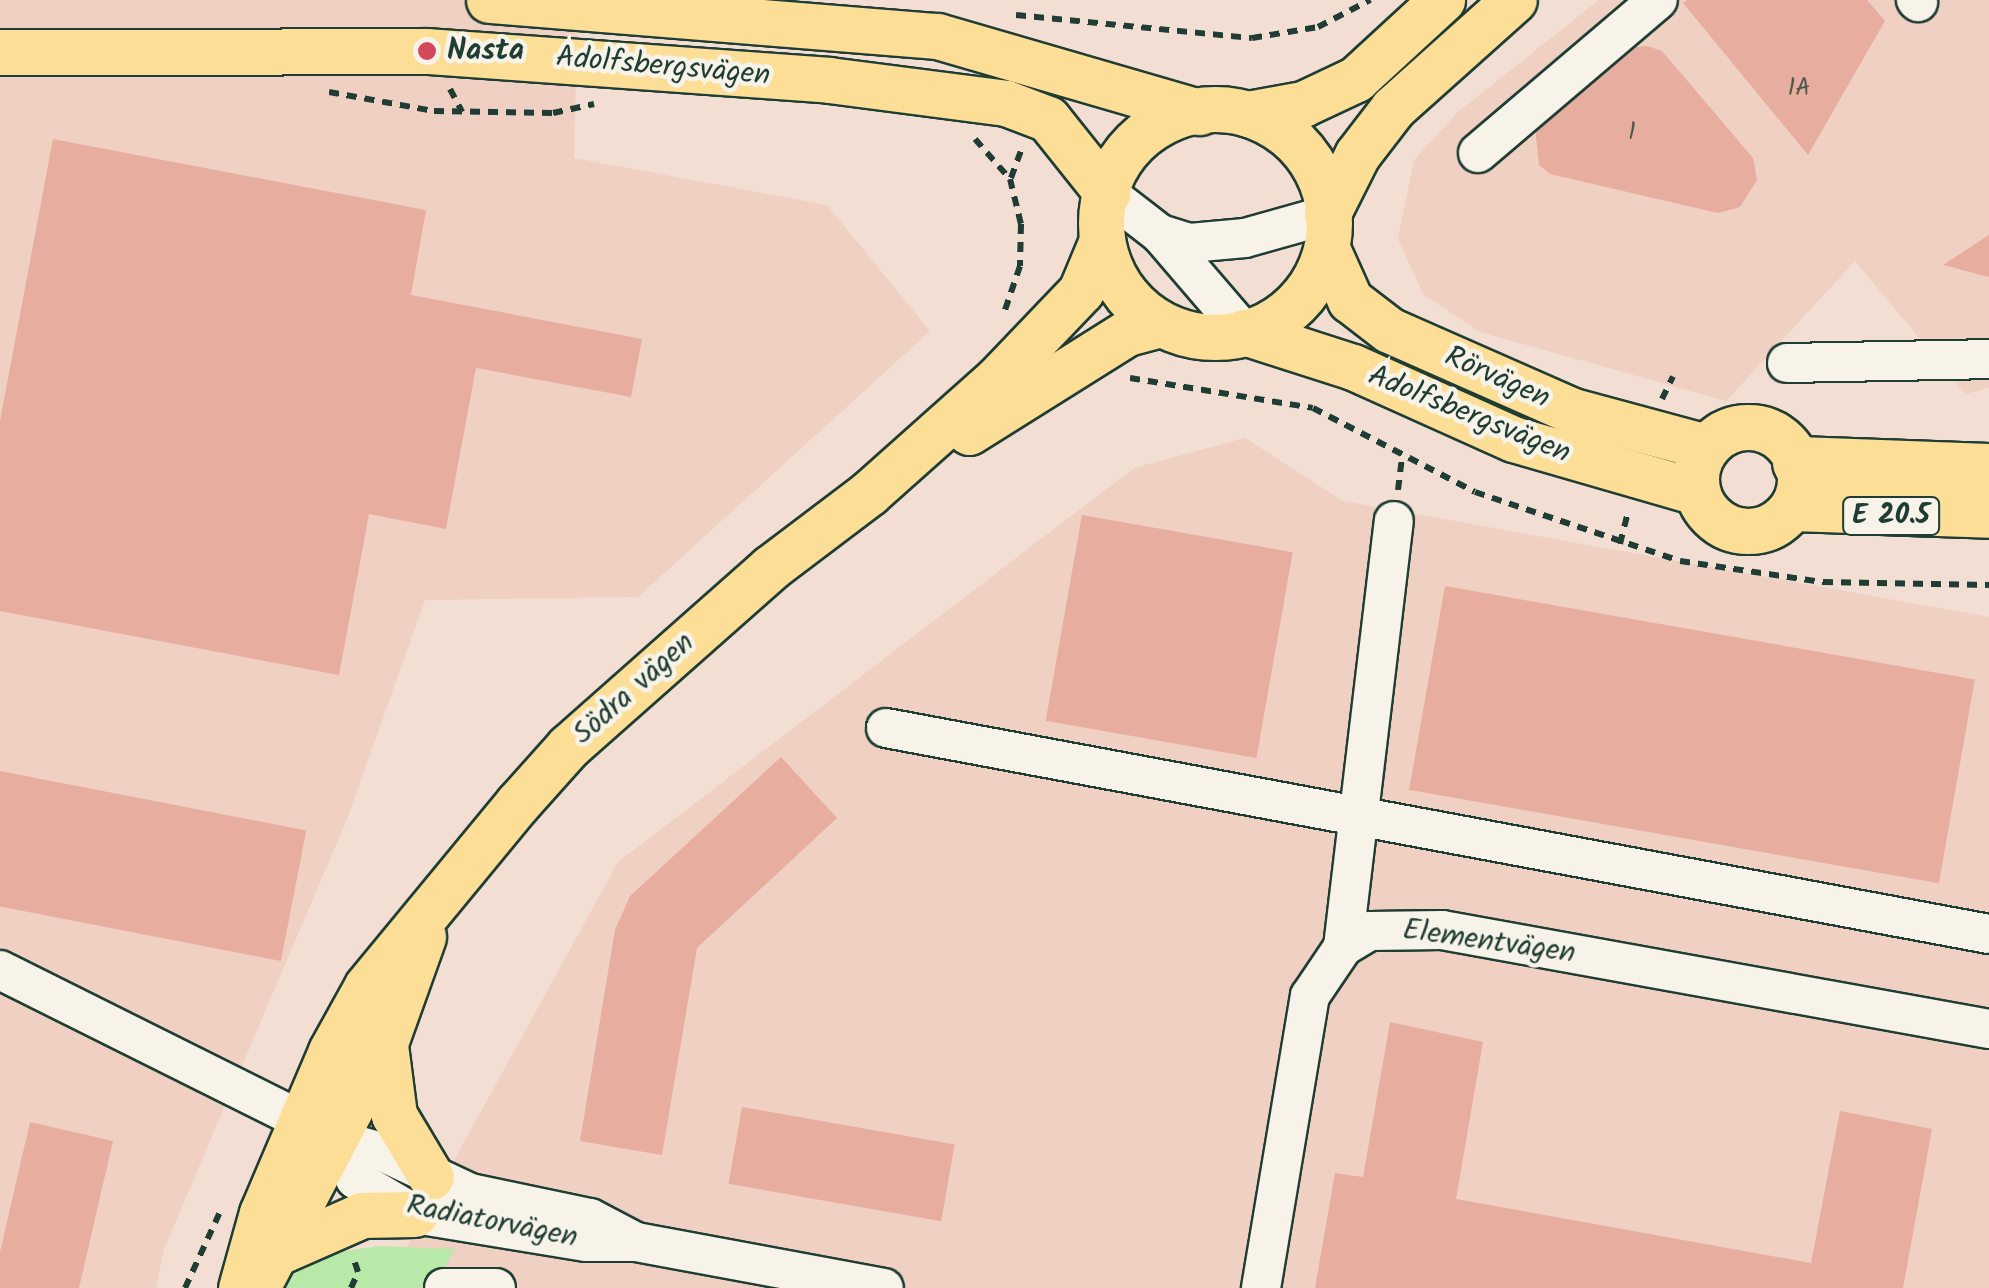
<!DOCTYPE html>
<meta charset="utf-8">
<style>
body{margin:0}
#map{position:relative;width:1989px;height:1288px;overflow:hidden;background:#f2ded2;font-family:Kalam,sans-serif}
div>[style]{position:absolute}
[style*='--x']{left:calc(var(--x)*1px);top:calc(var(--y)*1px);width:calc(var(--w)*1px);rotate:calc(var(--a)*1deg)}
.built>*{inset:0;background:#efd0c3}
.green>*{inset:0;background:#b9e9a9}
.building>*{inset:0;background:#e7ae9f;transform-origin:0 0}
.path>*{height:6px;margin-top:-3px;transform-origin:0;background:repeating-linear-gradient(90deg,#1f3d34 0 10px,transparent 0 18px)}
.roads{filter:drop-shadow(2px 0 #1f3d34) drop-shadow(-2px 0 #1f3d34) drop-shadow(0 2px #1f3d34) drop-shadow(0 -2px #1f3d34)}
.minor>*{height:38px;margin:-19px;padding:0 19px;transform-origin:19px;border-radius:19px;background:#f7f3e8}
.major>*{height:45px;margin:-22.5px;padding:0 22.5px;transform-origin:22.5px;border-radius:22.5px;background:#fcde96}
.major>.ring{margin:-22.5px;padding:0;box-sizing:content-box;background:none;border:45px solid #fcde96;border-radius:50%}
.highway>*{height:52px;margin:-26px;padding:0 26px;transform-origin:26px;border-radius:26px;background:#fcde96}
.dots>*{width:28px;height:28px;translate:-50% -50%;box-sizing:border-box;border:5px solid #f7f3e8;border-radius:50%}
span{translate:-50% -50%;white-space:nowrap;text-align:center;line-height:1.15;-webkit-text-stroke:9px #f7f3e8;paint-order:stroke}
.number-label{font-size:25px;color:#51594f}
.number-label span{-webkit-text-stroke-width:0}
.shield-label span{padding:2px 8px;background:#f7f3e8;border:2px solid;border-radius:8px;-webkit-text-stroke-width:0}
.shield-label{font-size:28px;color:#1f3d34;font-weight:700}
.poi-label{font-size:30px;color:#1f3d34;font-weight:700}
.left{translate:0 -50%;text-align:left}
.street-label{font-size:30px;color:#1f3d34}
</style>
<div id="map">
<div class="built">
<div style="clip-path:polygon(0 0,578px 0,574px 158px,827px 205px,930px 331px,638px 597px,425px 600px,347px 819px,164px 1249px,156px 1288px,0 1288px)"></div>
<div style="clip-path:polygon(1599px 0,1989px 0,1989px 388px,1966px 394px,1855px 261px,1726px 401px,1480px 332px,1423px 294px,1398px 239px,1414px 160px,1458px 112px)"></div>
<div style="clip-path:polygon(1245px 438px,1343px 501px,1989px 617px,1989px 1288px,384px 1288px,618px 862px,1134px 468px)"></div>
</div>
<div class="green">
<div style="clip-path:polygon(379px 1246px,455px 1249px,441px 1274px,420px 1288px,277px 1288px,311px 1256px)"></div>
</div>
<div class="building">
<div style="clip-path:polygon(1687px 0,1867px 0,1885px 21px,1808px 155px,1683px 3px)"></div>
<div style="clip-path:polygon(1647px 46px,1662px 51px,1753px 158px,1757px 180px,1740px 207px,1718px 213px,1550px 174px,1539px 165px,1535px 127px,1626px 48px)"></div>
<div style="clip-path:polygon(53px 139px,426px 210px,411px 295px,642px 339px,631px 397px,476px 368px,446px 529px,369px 514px,339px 675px,0 611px,0 421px)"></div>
<div style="clip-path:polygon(1989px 235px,1989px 277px,1943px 265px)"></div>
<div style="left:1082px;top:515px;width:214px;height:209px;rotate:10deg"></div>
<div style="left:1445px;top:586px;width:538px;height:207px;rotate:10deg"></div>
<div style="clip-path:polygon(781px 757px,837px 818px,697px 948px,662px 1155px,580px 1141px,615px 930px,630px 896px)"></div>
<div style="left:0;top:771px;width:312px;height:133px;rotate:11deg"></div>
<div style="clip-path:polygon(1390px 1022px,1483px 1042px,1456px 1199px,1811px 1263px,1840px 1111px,1932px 1129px,1903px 1288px,1315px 1288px,1335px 1173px,1363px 1177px)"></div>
<div style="left:742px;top:1107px;width:216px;height:78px;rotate:10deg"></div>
<div style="clip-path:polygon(30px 1122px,113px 1141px,79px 1288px,0 1288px,0 1252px)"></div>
</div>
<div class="path">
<div style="--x:1016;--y:15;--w:237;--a:5.6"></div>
<div style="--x:1252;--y:38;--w:67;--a:-9.5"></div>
<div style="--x:1318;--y:27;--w:59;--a:-27.4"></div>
<div style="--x:450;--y:89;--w:26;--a:62"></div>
<div style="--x:329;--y:92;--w:107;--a:10.3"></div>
<div style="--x:434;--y:111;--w:119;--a:1"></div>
<div style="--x:553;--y:113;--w:42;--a:-12.4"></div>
<div style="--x:975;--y:139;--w:53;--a:48.8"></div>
<div style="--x:1010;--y:179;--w:46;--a:76.3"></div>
<div style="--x:1021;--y:224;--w:42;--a:91.4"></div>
<div style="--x:1020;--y:266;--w:50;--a:108.8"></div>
<div style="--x:1011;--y:178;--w:32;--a:-70"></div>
<div style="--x:1130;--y:378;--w:185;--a:9.3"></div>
<div style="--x:1313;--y:408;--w:182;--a:27.4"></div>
<div style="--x:1475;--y:492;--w:216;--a:18.6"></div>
<div style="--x:1680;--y:561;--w:145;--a:8.4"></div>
<div style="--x:1823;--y:582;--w:166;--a:1"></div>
<div style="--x:1662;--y:399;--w:25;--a:-64"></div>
<div style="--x:1398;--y:490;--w:33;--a:-83"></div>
<div style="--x:1620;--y:544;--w:34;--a:-76"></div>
<div style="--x:185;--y:1288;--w:84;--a:-65.3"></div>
<div style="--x:351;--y:1288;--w:17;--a:-66"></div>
<div style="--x:358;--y:1272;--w:16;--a:-108"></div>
</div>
<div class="roads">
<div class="minor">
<div style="--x:1916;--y:0;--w:3;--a:45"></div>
<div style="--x:1478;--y:153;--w:236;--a:-40.4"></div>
<div style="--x:1107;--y:193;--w:67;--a:37.7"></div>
<div style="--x:1160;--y:234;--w:31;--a:17"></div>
<div style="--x:1190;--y:243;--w:55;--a:-5.2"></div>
<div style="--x:1245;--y:238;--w:85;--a:-15.7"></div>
<div style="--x:1160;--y:234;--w:129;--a:49.4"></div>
<div style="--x:1787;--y:363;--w:202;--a:-1.1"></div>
<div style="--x:886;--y:728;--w:1122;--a:10.58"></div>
<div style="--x:1343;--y:947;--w:429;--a:-83.2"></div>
<div style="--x:0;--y:970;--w:336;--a:26.5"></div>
<div style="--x:636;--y:1242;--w:52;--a:-152.4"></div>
<div style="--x:590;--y:1218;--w:123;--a:-168.2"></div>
<div style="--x:470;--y:1193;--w:94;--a:-154.8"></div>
<div style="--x:385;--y:1153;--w:48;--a:-164.2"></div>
<div style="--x:339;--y:1140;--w:42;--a:67.7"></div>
<div style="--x:355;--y:1179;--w:69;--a:30.3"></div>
<div style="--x:415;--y:1214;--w:173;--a:9.3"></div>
<div style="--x:586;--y:1242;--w:50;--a:0"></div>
<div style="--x:636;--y:1242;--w:252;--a:10.5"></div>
<div style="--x:444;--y:1288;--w:52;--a:0"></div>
<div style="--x:1261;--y:1288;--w:296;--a:-80.5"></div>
<div style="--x:1310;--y:996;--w:59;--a:-56"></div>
<div style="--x:1343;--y:947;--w:31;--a:-31"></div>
<div style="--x:1370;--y:931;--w:72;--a:-0.8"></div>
<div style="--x:1442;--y:930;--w:556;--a:10.26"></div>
</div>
<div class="major">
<div style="--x:489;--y:0;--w:449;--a:4.6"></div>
<div style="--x:937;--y:36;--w:273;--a:16.2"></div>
<div style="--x:0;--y:52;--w:427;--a:-0.1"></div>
<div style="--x:427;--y:51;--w:403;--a:4.1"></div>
<div style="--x:829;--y:80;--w:178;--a:7.4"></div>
<div style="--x:1006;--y:103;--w:45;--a:20.9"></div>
<div style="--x:1048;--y:119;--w:95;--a:51.4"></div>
<div class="ring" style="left:1101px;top:109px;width:183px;height:183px"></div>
<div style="--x:1248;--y:114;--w:56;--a:-10.3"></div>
<div style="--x:1303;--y:104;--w:59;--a:-25.3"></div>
<div style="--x:1356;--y:79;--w:117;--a:-42.6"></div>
<div style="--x:1327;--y:215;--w:67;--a:-63.4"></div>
<div style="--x:1357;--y:155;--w:59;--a:-52.5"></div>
<div style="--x:1393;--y:108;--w:162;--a:-41.8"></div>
<div style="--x:1328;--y:251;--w:54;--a:65.8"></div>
<div style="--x:1350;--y:300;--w:49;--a:37.6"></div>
<div style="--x:1389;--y:330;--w:201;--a:23.8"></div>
<div style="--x:1573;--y:411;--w:138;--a:15.1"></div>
<div style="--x:1244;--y:332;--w:114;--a:17.8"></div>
<div style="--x:1353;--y:367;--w:175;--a:24.2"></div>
<div style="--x:1513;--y:439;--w:191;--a:16.1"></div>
<div class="ring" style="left:1696px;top:427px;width:59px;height:59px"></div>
<div style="--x:969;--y:432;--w:186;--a:-32.1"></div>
<div style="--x:1127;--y:333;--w:30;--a:-15"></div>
<div style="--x:1793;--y:508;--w:196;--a:2"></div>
<div style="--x:385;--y:1045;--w:71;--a:82.7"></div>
<div style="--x:394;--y:1115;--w:72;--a:59.2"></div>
<div style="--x:276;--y:1253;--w:94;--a:-23.8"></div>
<div style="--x:362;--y:1215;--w:53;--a:-1.1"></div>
<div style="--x:263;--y:1276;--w:263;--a:-62.4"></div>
<div style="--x:385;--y:1043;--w:113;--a:-70.3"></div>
<div style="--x:241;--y:1288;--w:78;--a:-74.4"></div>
<div style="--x:262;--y:1213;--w:176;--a:-66.9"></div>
<div style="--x:331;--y:1051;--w:74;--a:-61"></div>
<div style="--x:367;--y:986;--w:237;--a:-50.5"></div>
<div style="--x:518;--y:803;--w:75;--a:-48.2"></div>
<div style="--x:568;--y:747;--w:270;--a:-41.5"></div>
<div style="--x:770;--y:568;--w:124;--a:-37.1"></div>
<div style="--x:869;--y:493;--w:171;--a:-41.7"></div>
<div style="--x:997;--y:379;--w:122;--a:-46.3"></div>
<div style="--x:1081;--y:291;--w:52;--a:-67.4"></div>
</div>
<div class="highway">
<div style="--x:1799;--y:463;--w:190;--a:2.1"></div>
</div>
</div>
<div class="dots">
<div style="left:427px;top:51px;background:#d1495b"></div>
</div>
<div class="number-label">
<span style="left:1799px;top:88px">1A</span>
<span style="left:1632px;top:132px">1</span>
</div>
<div class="shield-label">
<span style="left:1891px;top:516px">E 20.5</span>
</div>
<div class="poi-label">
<span class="left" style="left:447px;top:51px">Nasta</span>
</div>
<div class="street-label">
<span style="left:663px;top:67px;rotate:5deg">Adolfsbergsvägen</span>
<span style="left:1497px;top:378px;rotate:24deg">Rörvägen</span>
<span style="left:1469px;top:415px;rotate:22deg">Adolfsbergsvägen</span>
<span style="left:634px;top:689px;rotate:-42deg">Södra vägen</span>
<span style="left:1489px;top:942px;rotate:8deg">Elementvägen</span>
<span style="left:492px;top:1222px;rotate:11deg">Radiatorvägen</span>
</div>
</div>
